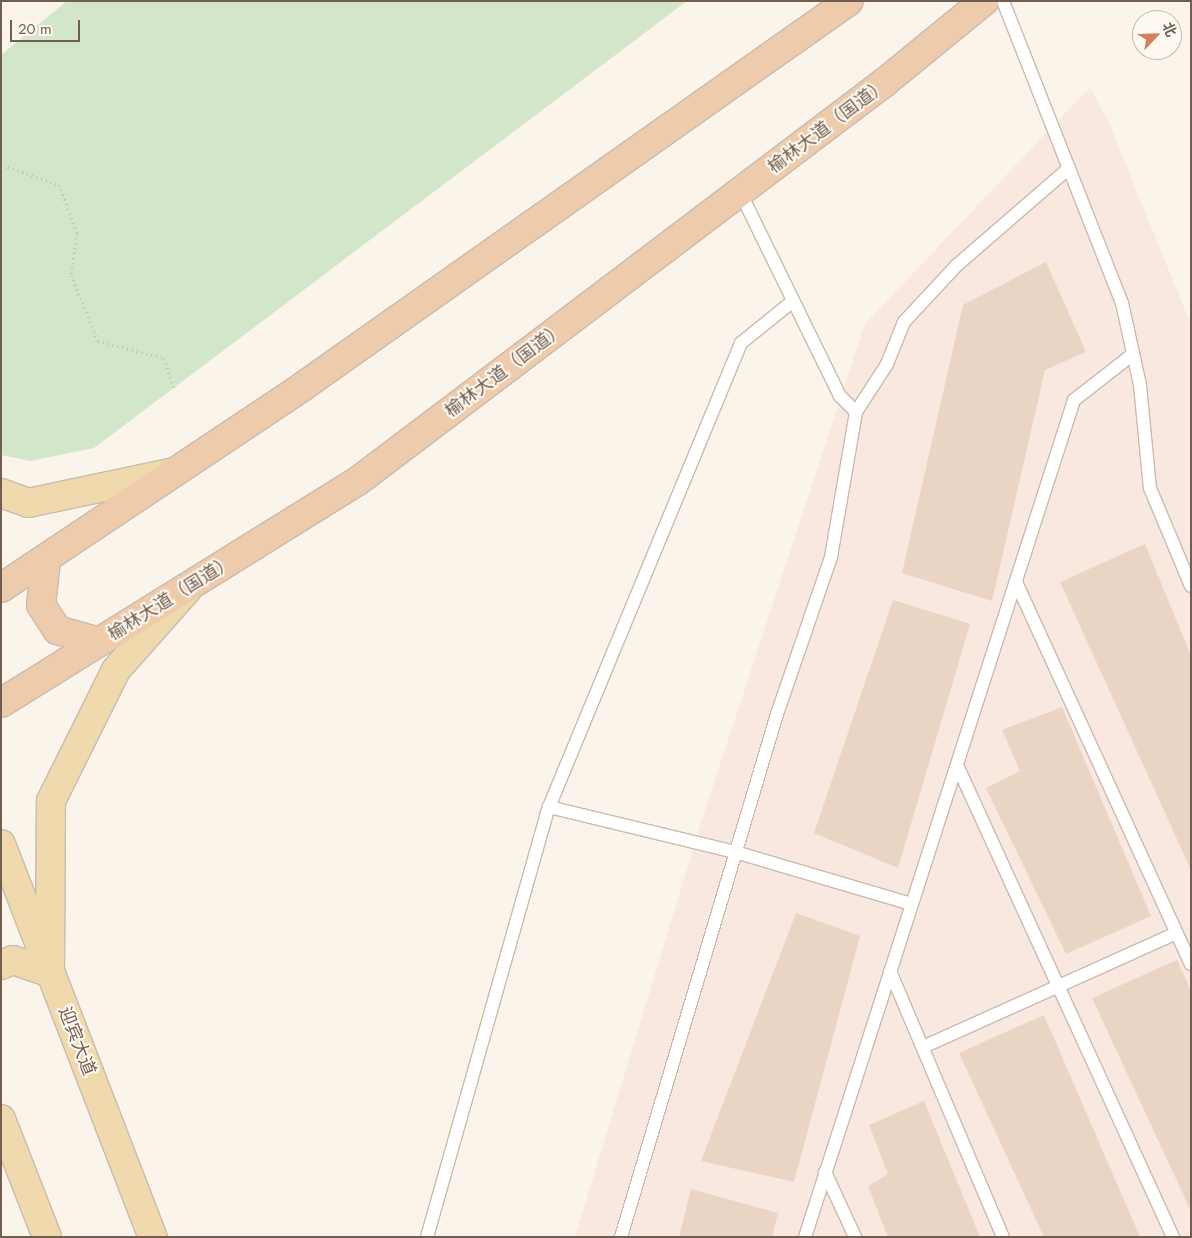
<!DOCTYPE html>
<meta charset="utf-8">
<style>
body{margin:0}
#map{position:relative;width:1192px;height:1238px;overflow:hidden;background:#faf4ea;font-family:Jost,"Noto Sans SC",sans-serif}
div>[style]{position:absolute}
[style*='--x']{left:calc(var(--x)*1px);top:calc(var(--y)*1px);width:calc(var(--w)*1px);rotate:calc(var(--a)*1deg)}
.commercial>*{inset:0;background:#f9e8e0}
.green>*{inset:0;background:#d4e6ca}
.building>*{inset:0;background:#ead4c3}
.path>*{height:3px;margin-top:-1.5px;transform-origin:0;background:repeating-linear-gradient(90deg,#d1baa8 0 1px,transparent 0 5px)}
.roads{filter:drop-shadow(1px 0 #c8bbaf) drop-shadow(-1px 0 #c8bbaf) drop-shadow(0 1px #c8bbaf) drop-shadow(0 -1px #c8bbaf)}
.service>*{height:12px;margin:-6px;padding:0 6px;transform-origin:6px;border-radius:6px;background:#fff}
.primary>*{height:28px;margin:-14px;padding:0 14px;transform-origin:14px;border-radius:14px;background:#f0d9ac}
.trunk>*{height:28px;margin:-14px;padding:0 14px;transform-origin:14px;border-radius:14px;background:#eecbaa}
span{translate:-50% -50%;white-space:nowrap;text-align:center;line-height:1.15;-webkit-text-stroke:4px #fdf8f0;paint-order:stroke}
.street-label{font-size:18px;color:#725e51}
.frame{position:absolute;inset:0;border:2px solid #725e51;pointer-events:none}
.north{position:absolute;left:1132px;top:10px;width:50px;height:50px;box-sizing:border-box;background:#fdf8f0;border:1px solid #c5bab0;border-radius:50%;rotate:66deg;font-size:14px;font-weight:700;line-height:20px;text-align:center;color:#725e51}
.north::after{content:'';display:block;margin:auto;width:18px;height:22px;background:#d47e60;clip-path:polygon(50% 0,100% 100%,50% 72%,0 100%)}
.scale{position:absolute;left:10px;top:20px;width:70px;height:22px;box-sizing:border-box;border:2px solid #725e51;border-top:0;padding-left:6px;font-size:15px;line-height:18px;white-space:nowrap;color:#725e51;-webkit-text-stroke:4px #fdf8f0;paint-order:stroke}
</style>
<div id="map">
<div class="commercial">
<div style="clip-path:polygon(1090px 87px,1110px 125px,1191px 325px,1191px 1237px,575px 1237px,705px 810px,865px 324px)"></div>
</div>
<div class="green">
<div style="clip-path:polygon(67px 1px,687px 1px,94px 448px,30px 461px,1px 455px,1px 55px)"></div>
</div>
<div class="building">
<div style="clip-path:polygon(1046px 262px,1086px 352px,1045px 370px,992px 601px,902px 573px,963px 305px)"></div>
<div style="clip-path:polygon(1145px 544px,1191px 656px,1191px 870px,1060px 582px)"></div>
<div style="clip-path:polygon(893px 600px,970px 624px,898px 868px,814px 833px)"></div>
<div style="clip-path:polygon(1062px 707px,1151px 916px,1066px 954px,986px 788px,1020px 771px,1002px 730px)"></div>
<div style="clip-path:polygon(796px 913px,860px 936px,794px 1182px,701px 1161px)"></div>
<div style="clip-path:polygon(1177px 960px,1191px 991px,1191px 1211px,1092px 998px)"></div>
<div style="clip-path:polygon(1044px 1015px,1140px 1237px,1044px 1237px,959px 1053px)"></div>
<div style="clip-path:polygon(924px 1101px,980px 1237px,888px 1237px,868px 1186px,888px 1174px,869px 1125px)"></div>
<div style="clip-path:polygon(691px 1189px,778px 1213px,772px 1237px,679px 1237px)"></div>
</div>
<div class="path">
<div style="--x:1;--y:171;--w:8;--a:-30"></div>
<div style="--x:8;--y:167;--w:54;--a:19.4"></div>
<div style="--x:59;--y:185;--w:51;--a:69.4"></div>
<div style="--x:77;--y:233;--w:42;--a:98.1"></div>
<div style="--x:71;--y:275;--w:71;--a:67.8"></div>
<div style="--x:98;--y:341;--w:68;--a:14.4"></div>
<div style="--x:164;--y:358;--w:32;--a:72"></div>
</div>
<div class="roads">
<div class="service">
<div style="--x:1003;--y:1;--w:325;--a:68.5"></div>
<div style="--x:1122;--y:303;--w:84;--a:77.6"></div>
<div style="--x:1140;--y:385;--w:103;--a:84.5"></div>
<div style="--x:1150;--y:488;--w:106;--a:67.3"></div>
<div style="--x:740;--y:192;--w:227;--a:63.9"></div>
<div style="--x:840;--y:396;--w:23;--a:45"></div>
<div style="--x:793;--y:301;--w:67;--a:141.1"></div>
<div style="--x:741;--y:343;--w:502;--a:112.48"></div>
<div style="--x:549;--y:807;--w:191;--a:13.6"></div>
<div style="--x:735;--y:852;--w:184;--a:16.4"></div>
<div style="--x:1016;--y:582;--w:420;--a:65.4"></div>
<div style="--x:957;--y:765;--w:519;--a:65.41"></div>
<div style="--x:890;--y:971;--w:289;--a:67"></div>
<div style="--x:923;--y:1047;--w:278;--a:-24.2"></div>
<div style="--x:825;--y:1172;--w:72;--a:65.2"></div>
<div style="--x:427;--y:1237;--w:447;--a:-74.2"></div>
<div style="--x:621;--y:1237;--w:546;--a:-73.39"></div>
<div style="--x:777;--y:714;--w:166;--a:-71"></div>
<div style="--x:831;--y:557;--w:147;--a:-80.2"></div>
<div style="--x:856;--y:412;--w:57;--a:-57.1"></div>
<div style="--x:887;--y:364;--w:45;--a:-68"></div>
<div style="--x:904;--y:322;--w:78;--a:-47.1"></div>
<div style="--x:957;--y:265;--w:148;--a:-40.9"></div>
<div style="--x:805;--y:1237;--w:879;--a:-72.18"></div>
<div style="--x:1074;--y:400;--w:75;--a:-37.9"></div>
</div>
<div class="primary">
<div style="--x:1;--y:493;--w:29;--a:20"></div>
<div style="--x:28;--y:503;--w:150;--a:-11.9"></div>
<div style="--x:1;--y:844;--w:421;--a:68.9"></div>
<div style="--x:1;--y:965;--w:13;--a:-23"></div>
<div style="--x:13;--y:960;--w:39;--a:19"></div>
<div style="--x:50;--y:973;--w:172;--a:-89.7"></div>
<div style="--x:51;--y:801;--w:146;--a:-63.6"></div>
<div style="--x:116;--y:670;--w:106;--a:-48.5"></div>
<div style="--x:1;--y:1119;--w:127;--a:68.7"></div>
</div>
<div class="trunk">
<div style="--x:46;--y:561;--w:44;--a:96.5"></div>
<div style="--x:41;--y:605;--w:30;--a:57"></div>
<div style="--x:57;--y:630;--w:44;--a:15.9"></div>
<div style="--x:1;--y:588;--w:362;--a:-33.7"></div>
<div style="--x:302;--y:387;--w:669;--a:-35.21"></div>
<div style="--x:1;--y:703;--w:420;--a:-31.9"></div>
<div style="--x:358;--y:481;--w:661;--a:-37.13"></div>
<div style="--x:885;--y:82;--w:128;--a:-39.3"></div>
</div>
</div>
<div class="street-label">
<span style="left:828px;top:126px;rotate:-37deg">榆林大道（国道）</span>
<span style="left:505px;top:370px;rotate:-37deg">榆林大道（国道）</span>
<span style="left:171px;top:598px;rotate:-32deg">榆林大道（国道）</span>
<span style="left:77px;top:1041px;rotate:69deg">迎宾大道</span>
</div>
<div class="frame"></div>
<div class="north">北</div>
<div class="scale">20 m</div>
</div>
